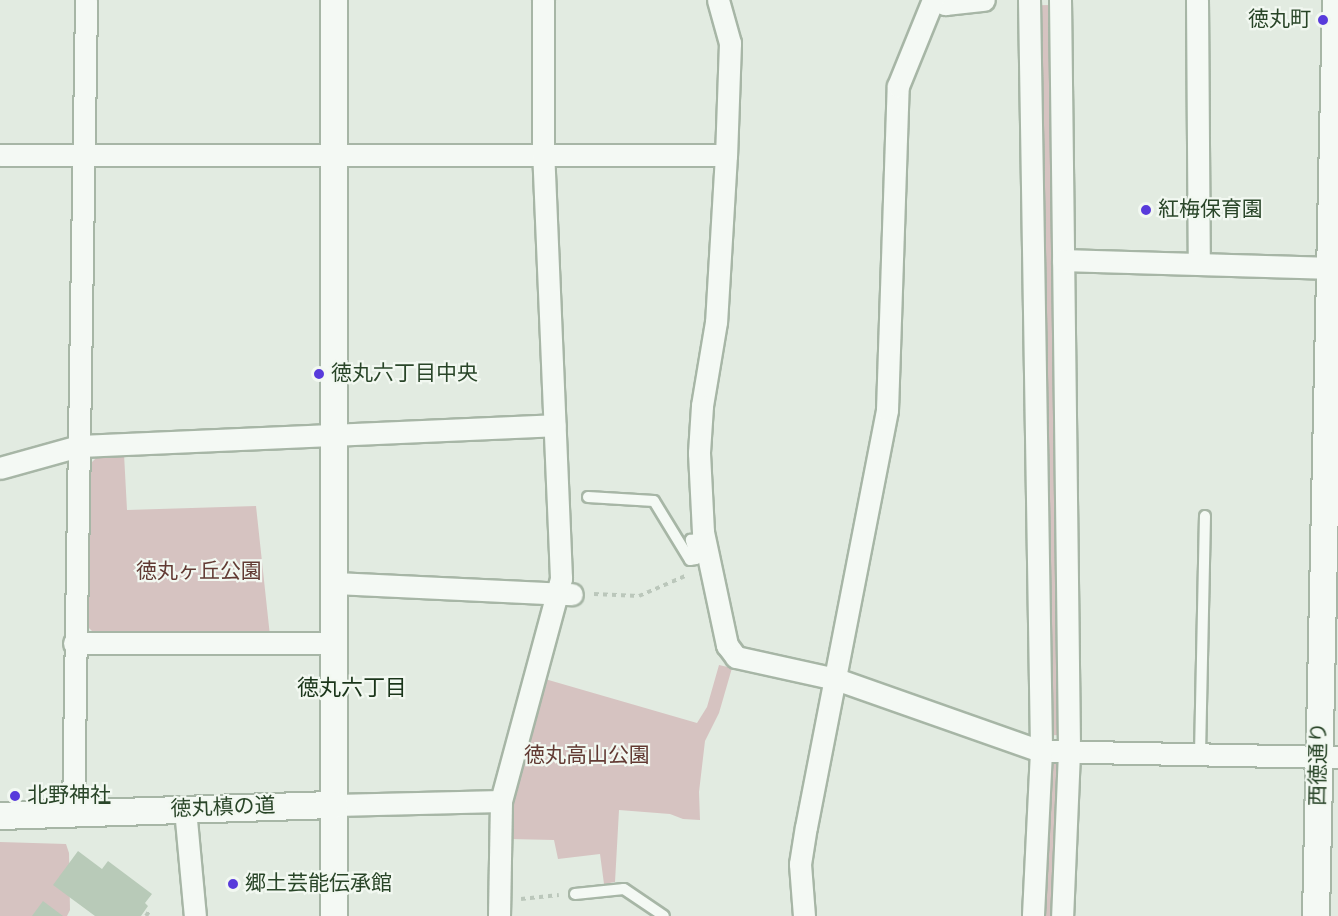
<!DOCTYPE html>
<meta charset="utf-8">
<style>
body{margin:0}
#map{position:relative;width:1338px;height:916px;overflow:hidden;background:#e2ebe1;font-family:"Alegreya Sans","Noto Sans JP",sans-serif}
div>[style]{position:absolute}
[style*='--x']{left:calc(var(--x)*1px);top:calc(var(--y)*1px);width:calc(var(--w)*1px);rotate:calc(var(--a)*1deg)}
.green>*{inset:0;background:#d6c3c1;transform-origin:0 0}
.building>*{inset:0;background:#b8cab8}
.path>*{height:4px;margin-top:-2px;transform-origin:0;background:repeating-linear-gradient(90deg,#bbc7bb 0 4.5px,transparent 0 9px)}
.roads{filter:drop-shadow(2px 0 #a7b6a6) drop-shadow(-2px 0 #a7b6a6) drop-shadow(0 2px #a7b6a6) drop-shadow(0 -2px #a7b6a6)}
.service>*{height:10px;margin:-5px;padding:0 5px;transform-origin:5px;border-radius:5px;background:#f4f9f4}
.minor>*{height:21px;margin:-10.5px;padding:0 10.5px;transform-origin:10.5px;border-radius:10.5px;background:#f4f9f4}
.tertiary>*{height:26px;margin:-13px;padding:0 13px;transform-origin:13px;border-radius:13px;background:#f4f9f4}
.dots>*{width:16px;height:16px;translate:-50% -50%;box-sizing:border-box;border:3px solid #f2f8f1;border-radius:50%}
span{translate:-50% -50%;white-space:nowrap;text-align:center;line-height:1.15;-webkit-text-stroke:4.5px #f2f8f1;paint-order:stroke}
.poi-label{font-size:21px;color:#294528}
.right{translate:-100% -50%;text-align:right}
.left{translate:0 -50%;text-align:left}
.park-label{font-size:21px;color:#623a33}
.street-label{font-size:21px;color:#294528}
.neighbourhood-label{font-size:22px;color:#1a351a}
</style>
<div id="map">
<div class="green">
<div style="left:1053px;top:5px;width:730px;height:18px;rotate:89deg"></div>
<div style="clip-path:polygon(124px 454px,127px 510px,256px 506px,270px 636px,97px 636px,86px 625px,88px 466px,99px 455px)"></div>
<div style="clip-path:polygon(719px 665px,732px 668px,719px 713px,705px 741px,699px 792px,700px 820px,683px 819px,670px 814px,619px 810px,615px 882px,604px 884px,600px 854px,558px 859px,554px 840px,510px 839px,512px 794px,545px 679px,697px 723px,707px 707px)"></div>
<div style="left:1046px;top:763px;width:17px;height:153px;rotate:3deg"></div>
<div style="clip-path:polygon(0 842px,66px 844px,69px 853px,70px 910px,67px 916px,0 916px)"></div>
</div>
<div class="building">
<div style="clip-path:polygon(78px 851px,102px 869px,108px 861px,152px 894px,145px 903px,148px 906px,141px 916px,95px 916px,53px 885px)"></div>
<div style="clip-path:polygon(43px 901px,63px 916px,32px 916px)"></div>
</div>
<div class="path">
<div style="--x:594;--y:594;--w:45;--a:2.5"></div>
<div style="--x:639;--y:596;--w:50;--a:-23.5"></div>
<div style="--x:521;--y:899;--w:38;--a:-6"></div>
<div style="--x:146;--y:916;--w:7;--a:-56"></div>
</div>
<div class="roads">
<div class="service">
<div style="--x:588;--y:497;--w:66;--a:3.5"></div>
<div style="--x:654;--y:501;--w:69;--a:58.6"></div>
<div style="--x:690;--y:560;--w:6;--a:-9"></div>
<div style="--x:696;--y:559;--w:20;--a:-105"></div>
<div style="--x:691;--y:540;--w:13;--a:-13"></div>
<div style="--x:1200;--y:754;--w:238;--a:-88.8"></div>
<div style="--x:575;--y:894;--w:49;--a:-5.8"></div>
<div style="--x:624;--y:889;--w:48;--a:34"></div>
</div>
<div class="minor">
<div style="--x:718;--y:0;--w:45;--a:74.4"></div>
<div style="--x:730;--y:43;--w:112;--a:92"></div>
<div style="--x:726;--y:155;--w:167;--a:93.4"></div>
<div style="--x:716;--y:322;--w:85;--a:99.5"></div>
<div style="--x:702;--y:406;--w:47;--a:93.7"></div>
<div style="--x:699;--y:453;--w:79;--a:87.1"></div>
<div style="--x:703;--y:532;--w:116;--a:78"></div>
<div style="--x:727;--y:645;--w:15;--a:53"></div>
<div style="--x:736;--y:657;--w:102;--a:12.4"></div>
<div style="--x:836;--y:679;--w:217;--a:19.4"></div>
<div style="--x:1041;--y:751;--w:297;--a:1.2"></div>
<div style="--x:935;--y:0;--w:11;--a:22"></div>
<div style="--x:945;--y:4;--w:39;--a:-6"></div>
<div style="--x:1029;--y:0;--w:751;--a:89.08"></div>
<div style="--x:1041;--y:751;--w:165;--a:92.8"></div>
<div style="--x:1060;--y:0;--w:752;--a:89.31"></div>
<div style="--x:1069;--y:752;--w:164;--a:92.4"></div>
<div style="--x:1197;--y:0;--w:264;--a:89.6"></div>
<div style="--x:0;--y:155;--w:726;--a:0"></div>
<div style="--x:1063;--y:260;--w:275;--a:1.7"></div>
<div style="--x:0;--y:468;--w:82;--a:-15.6"></div>
<div style="--x:79;--y:446;--w:476;--a:-2.5"></div>
<div style="--x:335;--y:583;--w:237;--a:2.7"></div>
<div style="--x:74;--y:643;--w:260;--a:0"></div>
<div style="--x:335;--y:805;--w:166;--a:-1.4"></div>
<div style="--x:185;--y:809;--w:107;--a:84.7"></div>
<div style="--x:73;--y:813;--w:813;--a:-89.08"></div>
<div style="--x:499;--y:916;--w:115;--a:-89"></div>
<div style="--x:501;--y:801;--w:231;--a:-74.9"></div>
<div style="--x:561;--y:578;--w:424;--a:-92.4"></div>
<div style="--x:543;--y:154;--w:154;--a:-90"></div>
<div style="--x:804;--y:916;--w:52;--a:-94.4"></div>
<div style="--x:800;--y:864;--w:37;--a:-81"></div>
<div style="--x:806;--y:827;--w:425;--a:-79"></div>
<div style="--x:887;--y:410;--w:324;--a:-88.1"></div>
<div style="--x:898;--y:86;--w:93;--a:-67.9"></div>
</div>
<div class="tertiary">
<div style="--x:334;--y:0;--w:916;--a:90"></div>
<div style="--x:0;--y:816;--w:335;--a:-1.9"></div>
<div style="--x:1316;--y:916;--w:916;--a:-88.75"></div>
</div>
</div>
<div class="dots">
<div style="left:1323px;top:20px;background:#583bdb"></div>
<div style="left:1146px;top:210px;background:#583bdb"></div>
<div style="left:319px;top:374px;background:#583bdb"></div>
<div style="left:15px;top:796px;background:#583bdb"></div>
<div style="left:233px;top:884px;background:#583bdb"></div>
</div>
<div class="poi-label">
<span class="right" style="left:1311px;top:20px">徳丸町</span>
<span class="left" style="left:1158px;top:210px">紅梅保育園</span>
<span class="left" style="left:331px;top:374px">徳丸六丁目中央</span>
<span class="left" style="left:27px;top:796px">北野神社</span>
<span class="left" style="left:245px;top:884px">郷土芸能伝承館</span>
</div>
<div class="park-label">
<span style="left:199px;top:572px">徳丸ヶ丘公園</span>
<span style="left:587px;top:756px">徳丸高山公園</span>
</div>
<div class="street-label">
<span style="left:1319px;top:764px;rotate:-89deg">西徳通り</span>
<span style="left:223px;top:808px;rotate:-2deg">徳丸槙の道</span>
</div>
<div class="neighbourhood-label">
<span style="left:352px;top:689px">徳丸六丁目</span>
</div>
</div>
